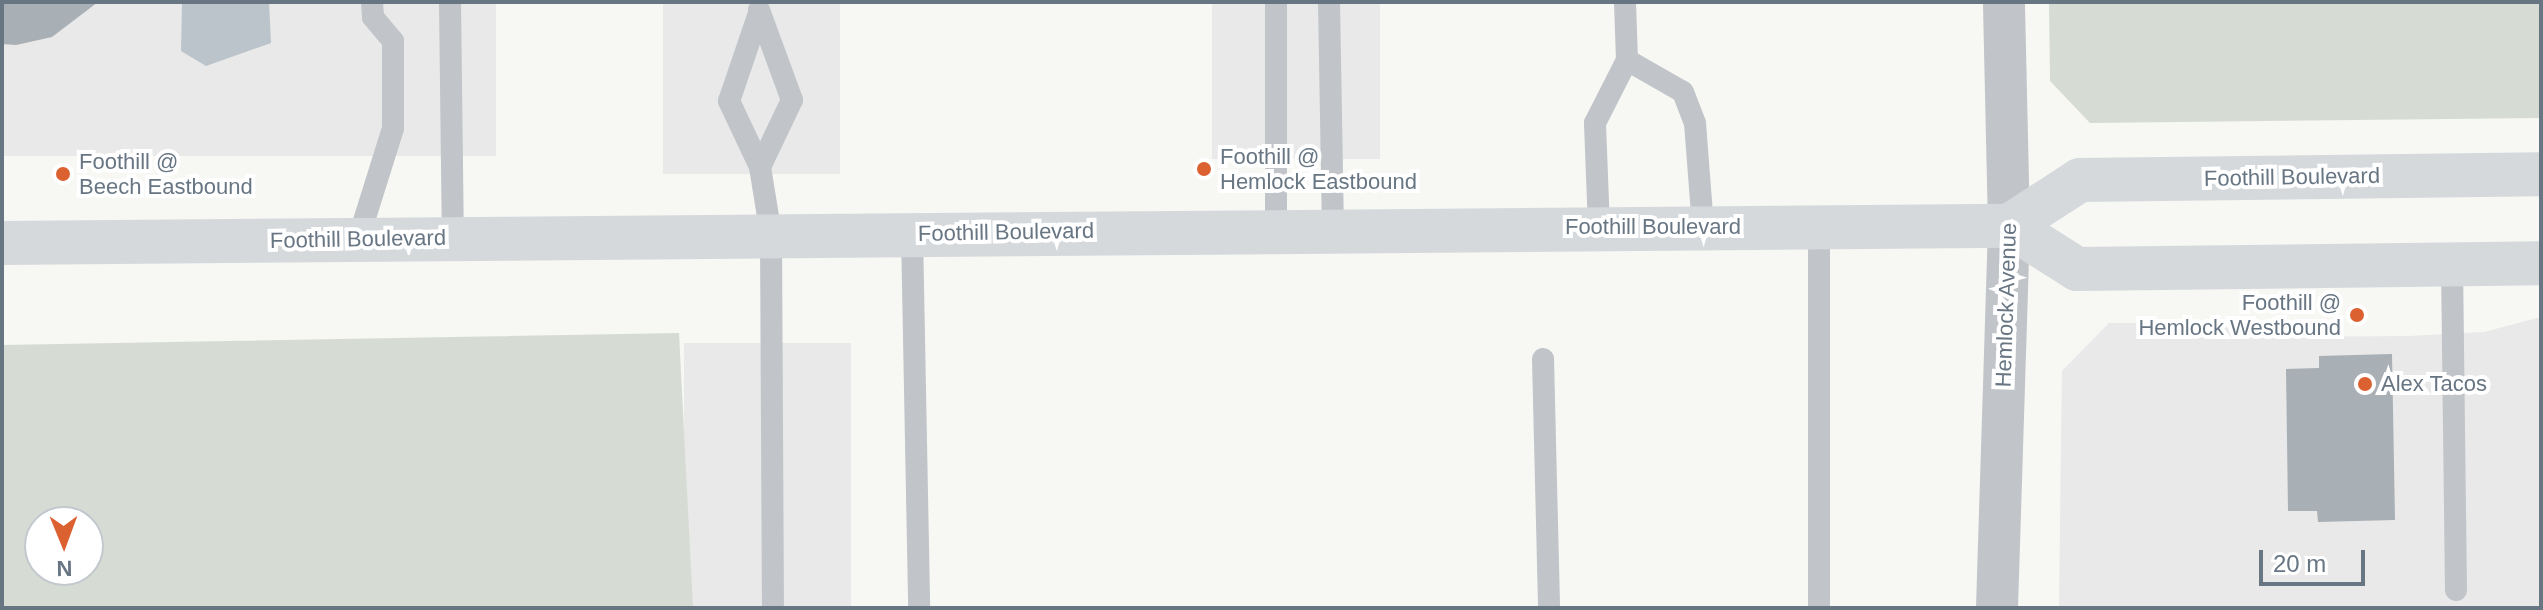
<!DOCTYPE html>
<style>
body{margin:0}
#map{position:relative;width:2543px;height:610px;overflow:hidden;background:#f7f7f4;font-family:Arial,sans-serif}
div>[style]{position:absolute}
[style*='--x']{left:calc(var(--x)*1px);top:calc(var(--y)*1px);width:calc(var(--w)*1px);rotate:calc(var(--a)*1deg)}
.built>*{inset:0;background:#e8e9e8;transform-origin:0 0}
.green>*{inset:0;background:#d6dcd4}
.water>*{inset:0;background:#bbc4ca}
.building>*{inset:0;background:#a8afb5}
.service>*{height:22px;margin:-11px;padding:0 11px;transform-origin:11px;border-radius:11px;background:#c1c4c8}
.minor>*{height:42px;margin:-21px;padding:0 21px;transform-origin:21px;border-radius:21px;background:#c1c4c8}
.primary>*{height:44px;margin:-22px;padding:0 22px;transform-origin:22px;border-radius:22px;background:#d5d9dc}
.dots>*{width:22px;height:22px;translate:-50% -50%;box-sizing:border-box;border:4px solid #fff;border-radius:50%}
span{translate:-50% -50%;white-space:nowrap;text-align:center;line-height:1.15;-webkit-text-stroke:8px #fff;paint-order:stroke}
.poi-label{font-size:22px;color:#687684}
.left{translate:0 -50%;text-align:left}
.right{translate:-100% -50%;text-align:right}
.street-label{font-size:22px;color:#687684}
.frame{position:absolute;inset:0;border:4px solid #687684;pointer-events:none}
.north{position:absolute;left:24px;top:506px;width:80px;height:80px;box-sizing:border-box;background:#fff;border:2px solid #c3c8ce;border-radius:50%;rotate:179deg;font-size:22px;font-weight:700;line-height:32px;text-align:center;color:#687684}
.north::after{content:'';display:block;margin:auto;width:28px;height:36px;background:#db6131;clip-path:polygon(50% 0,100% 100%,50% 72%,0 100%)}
.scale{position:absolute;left:2259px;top:550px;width:106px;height:36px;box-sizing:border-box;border:4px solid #687684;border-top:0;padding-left:10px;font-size:24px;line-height:28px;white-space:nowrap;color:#687684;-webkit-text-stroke:6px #fff;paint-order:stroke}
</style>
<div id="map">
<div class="built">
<div style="left:2px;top:2px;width:494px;height:154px"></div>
<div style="left:663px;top:2px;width:177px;height:172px"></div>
<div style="left:1212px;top:2px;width:168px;height:157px"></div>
<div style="clip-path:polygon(2541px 317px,2541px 608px,2059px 608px,2062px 371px,2109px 323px,2202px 323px,2276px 337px,2409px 336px,2484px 332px)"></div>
<div style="left:684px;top:343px;width:167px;height:265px"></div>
</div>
<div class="green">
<div style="clip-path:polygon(2049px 2px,2541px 2px,2541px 118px,2090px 123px,2050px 81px)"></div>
<div style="clip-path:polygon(evenodd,679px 333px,693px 608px,2px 608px,2px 345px,679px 333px,40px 522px,88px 522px,88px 570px,40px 570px,40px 522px)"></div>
</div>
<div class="water">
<div style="clip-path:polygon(182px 2px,269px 2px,271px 43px,206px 66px,181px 51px)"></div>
</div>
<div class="building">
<div style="clip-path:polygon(2px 2px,98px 2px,52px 37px,16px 45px,2px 44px)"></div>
<div style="clip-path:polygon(2392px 354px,2395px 520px,2318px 522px,2317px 511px,2288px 511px,2286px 369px,2319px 368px,2319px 356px)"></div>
</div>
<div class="service">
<div style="--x:450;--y:2;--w:236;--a:89.3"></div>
<div style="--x:1329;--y:2;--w:225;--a:89"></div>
<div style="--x:759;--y:10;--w:96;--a:69.9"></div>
<div style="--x:792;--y:100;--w:74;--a:115.5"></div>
<div style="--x:759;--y:13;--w:93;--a:108.8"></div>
<div style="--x:729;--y:101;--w:73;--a:64.8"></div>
<div style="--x:760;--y:167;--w:69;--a:80.8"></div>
<div style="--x:771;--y:235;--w:373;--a:89.7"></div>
<div style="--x:1627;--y:60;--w:64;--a:29.7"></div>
<div style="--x:1683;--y:92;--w:33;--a:69"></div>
<div style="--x:1695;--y:123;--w:104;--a:85.6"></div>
<div style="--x:1276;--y:228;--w:226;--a:-90"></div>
<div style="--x:1599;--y:228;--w:105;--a:-92.2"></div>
<div style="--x:1595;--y:123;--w:71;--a:-63.1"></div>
<div style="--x:1627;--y:60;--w:58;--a:-92"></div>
<div style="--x:912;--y:233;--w:375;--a:88.9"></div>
<div style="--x:358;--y:240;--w:117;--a:-72.6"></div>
<div style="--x:393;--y:128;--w:87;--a:-90"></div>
<div style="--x:393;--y:41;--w:31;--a:-130"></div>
<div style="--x:373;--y:17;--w:15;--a:-94"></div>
<div style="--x:2452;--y:264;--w:326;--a:89.3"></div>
<div style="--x:1543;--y:359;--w:249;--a:88.6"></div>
<div style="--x:1819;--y:608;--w:382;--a:-90"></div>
</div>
<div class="minor">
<div style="--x:1997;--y:608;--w:382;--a:-88.2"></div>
<div style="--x:2009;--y:226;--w:224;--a:-91.3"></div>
</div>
<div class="primary">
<div style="--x:2009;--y:226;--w:85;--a:-32.9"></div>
<div style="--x:2080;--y:180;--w:461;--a:-0.7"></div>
<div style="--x:2;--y:243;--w:2007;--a:-0.49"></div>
<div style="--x:2009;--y:226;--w:80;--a:32.3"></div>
<div style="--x:2077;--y:269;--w:464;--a:-0.7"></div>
</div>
<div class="dots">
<div style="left:1204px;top:169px;background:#db6131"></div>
<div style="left:63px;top:174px;background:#db6131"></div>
<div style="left:2357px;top:315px;background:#db6131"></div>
<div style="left:2365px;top:384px;background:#db6131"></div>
</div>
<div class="poi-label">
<span class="left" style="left:1220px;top:169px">Foothill @<br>Hemlock Eastbound</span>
<span class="left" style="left:79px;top:174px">Foothill @<br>Beech Eastbound</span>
<span class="right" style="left:2341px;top:315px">Foothill @<br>Hemlock Westbound</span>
<span class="left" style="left:2381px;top:384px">Alex Tacos</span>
</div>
<div class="street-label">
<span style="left:2292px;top:177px;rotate:-1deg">Foothill Boulevard</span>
<span style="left:1653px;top:227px">Foothill Boulevard</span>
<span style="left:1006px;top:232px;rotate:-1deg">Foothill Boulevard</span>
<span style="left:358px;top:239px;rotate:-1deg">Foothill Boulevard</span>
<span style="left:2006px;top:305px;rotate:-88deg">Hemlock Avenue</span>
</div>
<div class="frame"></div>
<div class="north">N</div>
<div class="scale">20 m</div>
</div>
